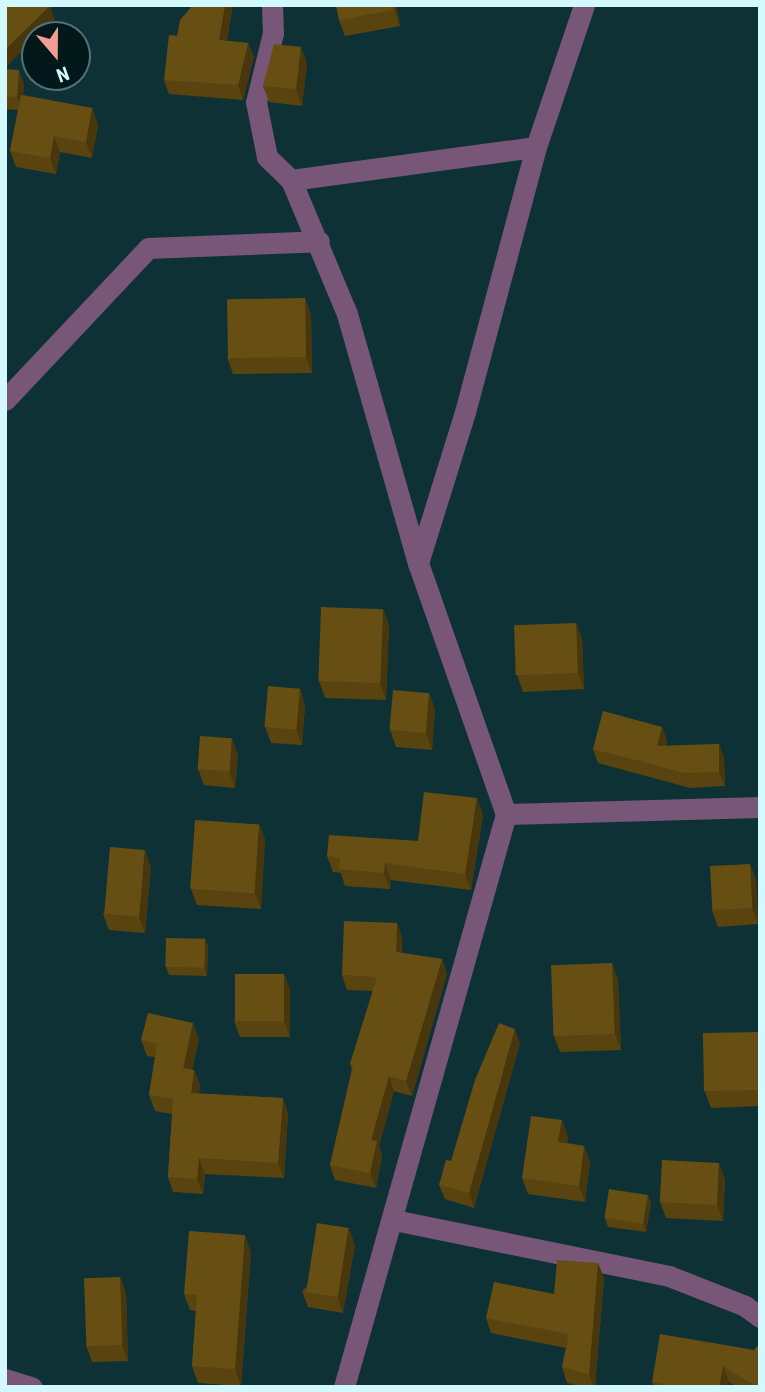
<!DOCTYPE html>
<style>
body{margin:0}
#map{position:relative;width:765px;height:1392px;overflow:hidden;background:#0e3136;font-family:"Roboto Condensed",sans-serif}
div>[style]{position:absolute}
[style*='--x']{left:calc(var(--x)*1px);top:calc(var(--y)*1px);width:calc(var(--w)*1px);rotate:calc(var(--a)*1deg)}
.street>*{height:21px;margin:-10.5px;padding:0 10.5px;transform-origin:10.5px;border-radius:10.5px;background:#775677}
.wall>*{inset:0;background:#594410}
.shaded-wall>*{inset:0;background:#48370d}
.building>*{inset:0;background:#674f13;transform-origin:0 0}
span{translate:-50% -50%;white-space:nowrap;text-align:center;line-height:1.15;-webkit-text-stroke:5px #02181b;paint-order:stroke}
.frame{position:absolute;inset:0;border:7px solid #d2f9fe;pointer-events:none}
.north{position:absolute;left:21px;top:21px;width:70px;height:70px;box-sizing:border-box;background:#02181b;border:2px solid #557276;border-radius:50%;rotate:160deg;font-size:19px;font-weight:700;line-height:28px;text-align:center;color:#d2f9fe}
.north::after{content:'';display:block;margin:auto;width:24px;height:32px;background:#f59c93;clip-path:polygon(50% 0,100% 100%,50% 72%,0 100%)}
</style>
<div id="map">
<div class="street">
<div style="--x:272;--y:5;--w:28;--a:88"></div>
<div style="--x:273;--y:33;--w:71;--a:103.8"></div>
<div style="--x:256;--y:102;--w:56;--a:78.7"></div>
<div style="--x:267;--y:157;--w:33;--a:44"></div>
<div style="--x:291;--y:180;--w:145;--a:67.3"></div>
<div style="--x:347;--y:314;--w:259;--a:74.1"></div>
<div style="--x:418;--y:563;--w:266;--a:70.7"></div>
<div style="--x:506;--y:814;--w:595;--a:105.79"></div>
<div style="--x:291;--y:180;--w:247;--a:-7.7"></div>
<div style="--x:5;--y:400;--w:209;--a:-46.7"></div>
<div style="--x:148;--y:248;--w:171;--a:-2.3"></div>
<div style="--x:418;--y:563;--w:158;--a:-72.7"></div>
<div style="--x:465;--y:412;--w:274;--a:-75"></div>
<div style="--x:536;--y:147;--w:150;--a:-71.3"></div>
<div style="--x:506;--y:814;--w:254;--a:-1.6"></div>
<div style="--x:394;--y:1220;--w:281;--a:11.5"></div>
<div style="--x:669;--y:1276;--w:82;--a:21.5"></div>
<div style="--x:745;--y:1306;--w:19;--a:36"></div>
<div style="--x:5;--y:1379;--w:28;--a:17"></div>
</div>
<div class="wall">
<div style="clip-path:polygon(193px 5px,233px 5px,227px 41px,248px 43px,254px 57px,243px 100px,169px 94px,164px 80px,177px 36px)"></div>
<div style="clip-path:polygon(336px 5px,396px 5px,400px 26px,345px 36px,339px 20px)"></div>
<div style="clip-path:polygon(307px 63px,302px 106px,269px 102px,263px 86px)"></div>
<div style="clip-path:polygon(5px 69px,24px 83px,23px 95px,92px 108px,98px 125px,92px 158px,60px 152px,56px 174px,16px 167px,10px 151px,18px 110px,5px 109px)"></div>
<div style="clip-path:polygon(305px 298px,311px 315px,312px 373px,233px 374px,227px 357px)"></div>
<div style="clip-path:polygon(383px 609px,389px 625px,386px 700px,325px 698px,319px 681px)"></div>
<div style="clip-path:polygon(576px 623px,582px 639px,584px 689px,523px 692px,517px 675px)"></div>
<div style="clip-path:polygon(300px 689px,305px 705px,302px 745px,271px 743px,265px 727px)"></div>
<div style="clip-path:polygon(429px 693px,435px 710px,432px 750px,396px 747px,390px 730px)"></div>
<div style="clip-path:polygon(662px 727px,667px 741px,666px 746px,719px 744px,724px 758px,725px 786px,690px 788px,598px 763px,593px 749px)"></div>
<div style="clip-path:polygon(238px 755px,235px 788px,204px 785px,198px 769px)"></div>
<div style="clip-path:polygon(483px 815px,471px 890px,391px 880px,390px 889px,345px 886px,341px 873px,333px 872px,327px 856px,418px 841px)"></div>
<div style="clip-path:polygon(259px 824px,265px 840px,261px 909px,197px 905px,191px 889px)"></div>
<div style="clip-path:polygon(750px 864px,756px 880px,758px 924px,718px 927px,712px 911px)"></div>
<div style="clip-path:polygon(151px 867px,145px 933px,109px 930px,103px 914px)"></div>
<div style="clip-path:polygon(397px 923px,402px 938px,402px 953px,442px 959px,447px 974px,412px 1096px,394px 1091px,379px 1146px,382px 1156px,376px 1188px,335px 1180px,330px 1165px,352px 1070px,350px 1064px,373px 991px,347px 990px,342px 975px)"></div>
<div style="clip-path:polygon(205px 939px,208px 947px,207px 976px,169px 975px,166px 967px)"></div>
<div style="clip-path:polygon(612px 963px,618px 980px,621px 1050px,560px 1052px,554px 1036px)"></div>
<div style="clip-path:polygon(284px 974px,290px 990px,290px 1037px,240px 1037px,234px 1021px)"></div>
<div style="clip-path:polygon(760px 1035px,760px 1106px,711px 1108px,705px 1092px)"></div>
<div style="clip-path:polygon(199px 1039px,192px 1070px,194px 1070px,200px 1085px,199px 1094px,283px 1098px,288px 1114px,284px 1178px,205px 1174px,203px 1194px,173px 1192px,168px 1177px,172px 1114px,155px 1111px,149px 1095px,155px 1057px,147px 1056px,141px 1040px)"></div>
<div style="clip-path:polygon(520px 1043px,474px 1208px,445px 1199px,439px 1185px,451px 1161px)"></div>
<div style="clip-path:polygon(568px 1136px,567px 1143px,584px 1146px,590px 1162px,585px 1202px,528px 1194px,522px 1178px)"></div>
<div style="clip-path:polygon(725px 1179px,723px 1221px,666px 1218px,660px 1202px)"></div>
<div style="clip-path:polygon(648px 1195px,651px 1203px,646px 1232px,608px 1227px,605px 1218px)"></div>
<div style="clip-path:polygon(355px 1245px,343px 1313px,308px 1307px,302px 1291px)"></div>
<div style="clip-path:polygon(251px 1252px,241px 1386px,198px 1383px,192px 1366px,196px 1311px,190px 1310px,184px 1294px)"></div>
<div style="clip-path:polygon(598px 1263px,604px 1278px,595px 1387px,585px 1387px,567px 1383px,562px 1367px,566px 1348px,491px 1333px,486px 1318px,554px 1294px)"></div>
<div style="clip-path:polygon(120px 1277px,126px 1293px,128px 1361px,92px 1362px,86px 1345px)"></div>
<div style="clip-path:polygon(754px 1350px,760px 1387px,736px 1387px,729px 1382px,728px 1387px,654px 1387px,652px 1382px)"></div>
</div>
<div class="shaded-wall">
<div style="clip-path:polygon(225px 5px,233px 5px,224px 54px,219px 40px)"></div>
<div style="clip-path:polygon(393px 5px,396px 5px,400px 26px,394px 10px)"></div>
<div style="clip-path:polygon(50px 6px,55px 19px,39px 35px,35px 35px,35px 38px,5px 68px,5px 50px)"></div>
<div style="clip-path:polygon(248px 43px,254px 57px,243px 100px,238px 85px)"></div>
<div style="clip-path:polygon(301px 47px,307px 63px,302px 106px,296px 89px)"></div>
<div style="clip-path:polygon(19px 70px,24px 83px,22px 110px,17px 97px)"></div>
<div style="clip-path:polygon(92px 108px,98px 125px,92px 158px,86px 142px)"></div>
<div style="clip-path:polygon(54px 136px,60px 152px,56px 174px,50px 158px)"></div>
<div style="clip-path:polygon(305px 298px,311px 315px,312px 373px,306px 357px)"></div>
<div style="clip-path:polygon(383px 609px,389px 625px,386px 700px,380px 683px)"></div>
<div style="clip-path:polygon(576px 623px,582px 639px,584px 689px,578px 673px)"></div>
<div style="clip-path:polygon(300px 689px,305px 705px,302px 745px,296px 729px)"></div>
<div style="clip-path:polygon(429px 693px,435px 710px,432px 750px,426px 733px)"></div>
<div style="clip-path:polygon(662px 727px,667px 741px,662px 760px,657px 746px)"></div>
<div style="clip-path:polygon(232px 738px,238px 755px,235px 788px,229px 771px)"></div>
<div style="clip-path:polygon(719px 744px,724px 758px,725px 786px,719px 772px)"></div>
<div style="clip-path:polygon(477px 798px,483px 815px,471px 890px,465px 874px)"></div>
<div style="clip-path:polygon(259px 824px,265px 840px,261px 909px,255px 893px)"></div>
<div style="clip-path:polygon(145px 850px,151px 867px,145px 933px,139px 917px)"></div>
<div style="clip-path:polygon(385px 863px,391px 880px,390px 889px,384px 873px)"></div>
<div style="clip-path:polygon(750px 864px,756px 880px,758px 924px,752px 908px)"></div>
<div style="clip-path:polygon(397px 923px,402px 938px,401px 967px,396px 952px)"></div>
<div style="clip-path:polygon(205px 939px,208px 947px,207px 976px,204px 967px)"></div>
<div style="clip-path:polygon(442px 959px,447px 974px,412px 1096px,406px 1081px)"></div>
<div style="clip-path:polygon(612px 963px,618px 980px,621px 1050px,615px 1034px)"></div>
<div style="clip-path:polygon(284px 974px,290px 990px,290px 1037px,284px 1021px)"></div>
<div style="clip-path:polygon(193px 1023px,199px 1039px,189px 1084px,183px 1068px)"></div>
<div style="clip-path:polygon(515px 1029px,520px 1043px,474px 1208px,469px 1193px)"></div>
<div style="clip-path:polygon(194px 1070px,200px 1085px,196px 1109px,191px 1093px)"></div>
<div style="clip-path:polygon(389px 1076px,394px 1091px,379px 1146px,382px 1156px,376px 1188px,370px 1173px,371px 1140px)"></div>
<div style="clip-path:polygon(283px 1098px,288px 1114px,284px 1178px,278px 1163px)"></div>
<div style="clip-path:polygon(562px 1120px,568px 1136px,564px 1158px,558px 1142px)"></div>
<div style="clip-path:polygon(584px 1146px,590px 1162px,585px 1202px,579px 1186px)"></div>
<div style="clip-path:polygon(199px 1158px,205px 1174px,203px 1194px,197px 1179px)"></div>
<div style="clip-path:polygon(719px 1163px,725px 1179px,723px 1221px,717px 1204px)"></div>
<div style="clip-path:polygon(648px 1195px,651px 1203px,646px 1232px,643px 1223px)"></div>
<div style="clip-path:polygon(349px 1228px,355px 1245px,343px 1313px,337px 1296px)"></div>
<div style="clip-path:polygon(245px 1235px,251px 1252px,241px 1386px,235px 1369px)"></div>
<div style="clip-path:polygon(598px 1263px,604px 1278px,595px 1387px,594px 1387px,589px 1374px)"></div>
<div style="clip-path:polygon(120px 1277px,126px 1293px,128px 1361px,122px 1345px)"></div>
<div style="clip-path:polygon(723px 1366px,729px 1382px,728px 1387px,719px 1387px)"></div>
</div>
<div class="building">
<div style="clip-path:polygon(5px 5px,50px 6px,5px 50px)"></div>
<div style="clip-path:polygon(193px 5px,225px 5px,219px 40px,248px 43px,238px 85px,164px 80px,169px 35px,177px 36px,180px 20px)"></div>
<div style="clip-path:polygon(336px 5px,393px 5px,394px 10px,339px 20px)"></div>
<div style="clip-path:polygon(274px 44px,301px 47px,296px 89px,263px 86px)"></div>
<div style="clip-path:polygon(5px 69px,19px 70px,17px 97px,5px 96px)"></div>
<div style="clip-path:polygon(21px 95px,92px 108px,86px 142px,54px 136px,50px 158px,10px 151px)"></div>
<div style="left:305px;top:298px;width:59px;height:78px;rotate:89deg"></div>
<div style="left:321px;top:607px;width:62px;height:74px;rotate:2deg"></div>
<div style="left:576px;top:623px;width:50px;height:62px;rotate:88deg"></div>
<div style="left:268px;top:686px;width:32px;height:41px;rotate:5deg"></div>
<div style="left:393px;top:690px;width:36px;height:40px;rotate:5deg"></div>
<div style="clip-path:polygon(603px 711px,662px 727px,657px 746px,719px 744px,719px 772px,685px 773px,593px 749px)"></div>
<div style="left:200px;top:736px;width:32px;height:33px;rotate:4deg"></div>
<div style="clip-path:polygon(424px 792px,477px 798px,465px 874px,385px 863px,384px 873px,339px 869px,340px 858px,327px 856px,329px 835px,418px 841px)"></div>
<div style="left:195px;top:820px;width:64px;height:69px;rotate:4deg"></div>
<div style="left:110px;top:847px;width:35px;height:67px;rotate:5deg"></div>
<div style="left:750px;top:864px;width:44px;height:40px;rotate:87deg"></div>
<div style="clip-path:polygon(344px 921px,397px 923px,396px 952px,442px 959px,406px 1081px,389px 1076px,371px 1140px,377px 1141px,370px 1173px,330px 1165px,353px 1065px,350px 1064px,377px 977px,342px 975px)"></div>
<div style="left:166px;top:938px;width:39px;height:29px;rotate:1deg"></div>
<div style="left:612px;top:963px;width:71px;height:61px;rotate:88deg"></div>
<div style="left:235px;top:974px;width:49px;height:47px"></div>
<div style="clip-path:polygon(148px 1013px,193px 1023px,183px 1068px,194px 1070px,191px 1093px,283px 1098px,278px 1163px,199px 1158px,197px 1179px,168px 1177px,173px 1099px,149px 1095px,157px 1044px,141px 1040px)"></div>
<div style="clip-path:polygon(499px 1023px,515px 1029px,469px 1193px,439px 1185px,446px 1160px,451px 1161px,475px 1080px)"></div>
<div style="left:759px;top:1032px;width:58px;height:56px;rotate:89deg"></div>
<div style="clip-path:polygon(531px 1116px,562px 1120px,558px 1142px,584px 1146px,579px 1186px,522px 1178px)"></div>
<div style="left:662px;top:1160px;width:57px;height:42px;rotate:3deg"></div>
<div style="left:609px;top:1189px;width:39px;height:29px;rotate:9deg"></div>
<div style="left:317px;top:1223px;width:32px;height:70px;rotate:9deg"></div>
<div style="clip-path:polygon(189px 1231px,245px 1235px,235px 1369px,192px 1366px,197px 1295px,184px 1294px)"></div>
<div style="clip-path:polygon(557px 1260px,598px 1263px,589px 1374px,562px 1367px,569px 1334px,486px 1318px,494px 1282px,554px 1294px)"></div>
<div style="left:120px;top:1277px;width:68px;height:36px;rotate:88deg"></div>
<div style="clip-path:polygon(660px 1334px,754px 1350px,757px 1346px,760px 1348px,760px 1387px,757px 1387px,723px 1366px,719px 1387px,679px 1387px,652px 1382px)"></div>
</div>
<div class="frame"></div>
<div class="north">N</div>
</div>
